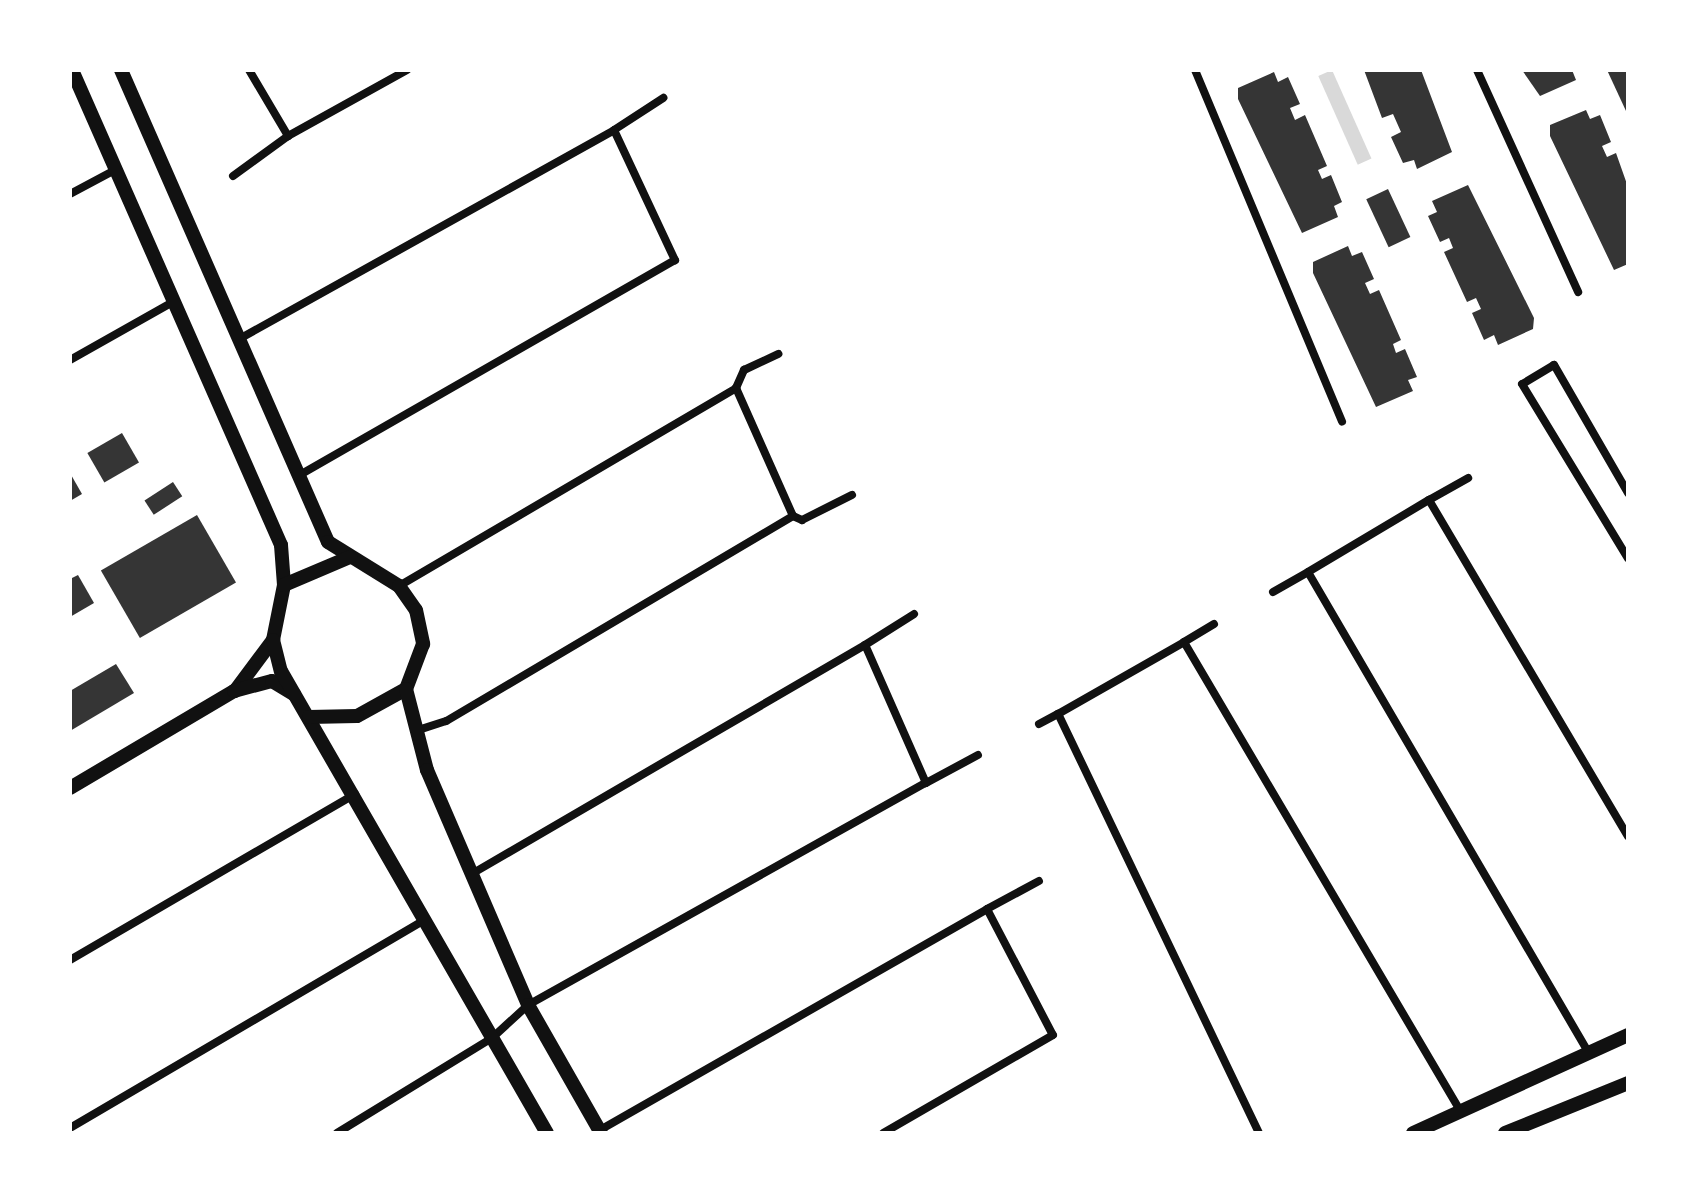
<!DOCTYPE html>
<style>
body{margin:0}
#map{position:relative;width:1698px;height:1203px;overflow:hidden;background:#fff;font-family:Overpass,sans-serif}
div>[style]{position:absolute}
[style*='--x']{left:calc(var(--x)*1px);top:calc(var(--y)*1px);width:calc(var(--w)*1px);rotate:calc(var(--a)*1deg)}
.water>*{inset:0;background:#d9d9d9;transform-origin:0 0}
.building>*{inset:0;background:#353535;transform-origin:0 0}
.minor>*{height:8px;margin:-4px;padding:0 4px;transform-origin:4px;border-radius:4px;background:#111}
.tertiary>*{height:14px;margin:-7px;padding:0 7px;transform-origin:7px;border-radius:7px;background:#111}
.secondary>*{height:14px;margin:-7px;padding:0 7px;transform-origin:7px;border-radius:7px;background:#111}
span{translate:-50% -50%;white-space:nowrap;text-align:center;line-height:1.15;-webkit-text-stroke:6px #fff;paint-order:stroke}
.frame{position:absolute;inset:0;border:72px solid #fff;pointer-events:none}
</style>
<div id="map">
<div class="water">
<div style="left:1332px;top:70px;width:97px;height:15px;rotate:66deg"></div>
</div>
<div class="building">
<div style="clip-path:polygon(1364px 70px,1421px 70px,1452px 152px,1417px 169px,1414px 160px,1403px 163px,1391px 137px,1401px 132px,1393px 114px,1382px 118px)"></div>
<div style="clip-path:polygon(1522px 70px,1572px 70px,1576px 80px,1540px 96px)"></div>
<div style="clip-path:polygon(1607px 70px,1628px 70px,1628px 110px,1626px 111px)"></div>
<div style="clip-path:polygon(1274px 72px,1278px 82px,1288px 77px,1300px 104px,1290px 108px,1295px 120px,1305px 115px,1327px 166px,1318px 170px,1322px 179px,1331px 175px,1342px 202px,1334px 206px,1338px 217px,1302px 233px,1238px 99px,1238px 88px)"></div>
<div style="clip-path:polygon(1586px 110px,1590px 119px,1600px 115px,1611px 142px,1602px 146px,1607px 157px,1616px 153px,1628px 187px,1628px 264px,1614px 270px,1550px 136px,1550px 125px)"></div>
<div style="clip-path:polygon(1468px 185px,1534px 318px,1533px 329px,1498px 345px,1494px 335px,1484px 340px,1472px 313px,1481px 309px,1476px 298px,1467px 302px,1444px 252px,1453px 248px,1449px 238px,1440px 242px,1428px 216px,1437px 212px,1432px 201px)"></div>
<div style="left:1388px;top:189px;width:53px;height:24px;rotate:65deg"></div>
<div style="clip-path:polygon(1348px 246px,1352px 256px,1362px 252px,1374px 279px,1365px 283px,1370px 294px,1379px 290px,1401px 340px,1393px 344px,1396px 353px,1405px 349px,1417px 377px,1408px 380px,1413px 391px,1376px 407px,1313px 273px,1313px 262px)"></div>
<div style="left:122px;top:433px;width:34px;height:40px;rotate:60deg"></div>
<div style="clip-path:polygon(70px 473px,82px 494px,70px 501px)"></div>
<div style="left:173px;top:482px;width:17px;height:34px;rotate:57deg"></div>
<div style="left:197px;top:515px;width:78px;height:111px;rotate:60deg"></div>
<div style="clip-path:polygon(78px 575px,94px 603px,70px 617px,70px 579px)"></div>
<div style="clip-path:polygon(116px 664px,134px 693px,70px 731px,70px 691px)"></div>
</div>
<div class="minor">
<div style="--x:249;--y:70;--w:77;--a:59.4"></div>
<div style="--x:288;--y:136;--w:136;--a:-29"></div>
<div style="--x:1195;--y:70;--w:381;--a:67.3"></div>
<div style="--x:1477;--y:70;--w:244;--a:65.5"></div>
<div style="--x:614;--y:130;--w:59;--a:-33.1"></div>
<div style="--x:233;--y:176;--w:68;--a:-36"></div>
<div style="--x:70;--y:194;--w:51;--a:-28.1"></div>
<div style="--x:241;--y:338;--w:427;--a:-29.1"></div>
<div style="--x:614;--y:130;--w:144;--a:64.9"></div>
<div style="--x:675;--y:260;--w:431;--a:150.2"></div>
<div style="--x:70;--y:360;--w:116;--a:-29.4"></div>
<div style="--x:736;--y:388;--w:20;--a:-66"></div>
<div style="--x:744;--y:370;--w:38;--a:-25"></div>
<div style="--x:1628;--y:493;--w:148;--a:-120"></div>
<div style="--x:1554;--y:365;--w:37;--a:149"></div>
<div style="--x:1522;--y:384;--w:204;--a:58.7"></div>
<div style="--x:1429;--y:500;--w:45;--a:-29.4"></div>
<div style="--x:793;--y:516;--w:10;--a:24"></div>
<div style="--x:802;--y:520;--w:56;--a:-26.6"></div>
<div style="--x:399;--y:586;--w:391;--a:-30.4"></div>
<div style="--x:736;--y:388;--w:140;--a:66"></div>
<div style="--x:793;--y:516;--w:403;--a:149.4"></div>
<div style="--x:446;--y:721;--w:32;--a:162"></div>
<div style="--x:1273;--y:592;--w:40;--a:-29.7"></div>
<div style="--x:1184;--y:642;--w:35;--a:-31"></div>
<div style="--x:865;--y:645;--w:58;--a:-32.3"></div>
<div style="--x:1039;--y:724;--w:21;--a:-28"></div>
<div style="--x:926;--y:783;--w:59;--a:-28.3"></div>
<div style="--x:987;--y:909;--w:59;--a:-28.3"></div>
<div style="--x:70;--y:960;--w:330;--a:-30.2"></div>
<div style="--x:1587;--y:1050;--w:553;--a:-120.27"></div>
<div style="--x:1308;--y:572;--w:141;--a:-30.8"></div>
<div style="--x:1429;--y:500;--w:391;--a:59.4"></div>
<div style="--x:70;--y:1128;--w:411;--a:-30.4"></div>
<div style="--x:600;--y:1130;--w:446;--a:-29.7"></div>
<div style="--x:987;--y:909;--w:142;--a:62.4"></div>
<div style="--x:1053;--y:1035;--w:196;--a:150"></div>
<div style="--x:337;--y:1133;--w:182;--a:-31.5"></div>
<div style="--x:492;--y:1038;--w:49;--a:-42.5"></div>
<div style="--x:528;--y:1005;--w:456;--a:-29.2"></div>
<div style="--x:926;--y:783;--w:151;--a:-113.8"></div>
<div style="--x:865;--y:645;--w:453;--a:149.8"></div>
<div style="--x:1259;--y:1133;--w:465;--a:-115.6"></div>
<div style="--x:1058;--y:714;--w:145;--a:-29.7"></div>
<div style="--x:1184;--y:642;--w:540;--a:59.49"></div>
</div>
<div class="tertiary">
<div style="--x:235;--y:691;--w:64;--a:-53.3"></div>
<div style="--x:70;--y:788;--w:191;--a:-30.6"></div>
<div style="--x:234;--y:691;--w:39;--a:-15"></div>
<div style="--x:272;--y:681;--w:26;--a:31"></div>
<div style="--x:1413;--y:1133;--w:236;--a:-24.5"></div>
<div style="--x:1505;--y:1133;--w:133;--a:-22.1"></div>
</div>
<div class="secondary">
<div style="--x:72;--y:70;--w:519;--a:66.25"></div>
<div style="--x:281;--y:545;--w:40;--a:85.7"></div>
<div style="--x:284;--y:585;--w:56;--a:101.3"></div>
<div style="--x:273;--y:640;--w:32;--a:76"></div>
<div style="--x:281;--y:671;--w:533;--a:60.07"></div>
<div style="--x:121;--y:70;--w:515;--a:66.32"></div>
<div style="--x:328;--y:542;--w:84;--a:31.8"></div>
<div style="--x:399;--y:586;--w:29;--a:55"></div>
<div style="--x:416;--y:610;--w:35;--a:78"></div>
<div style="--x:423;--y:644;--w:48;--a:110.7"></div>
<div style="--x:406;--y:689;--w:56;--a:151.1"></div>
<div style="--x:357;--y:716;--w:48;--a:178.8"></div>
<div style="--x:284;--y:585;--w:72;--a:-23"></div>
<div style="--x:406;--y:689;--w:84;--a:75.5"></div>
<div style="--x:427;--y:770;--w:256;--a:66.7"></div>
<div style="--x:528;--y:1005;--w:147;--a:60.3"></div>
</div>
<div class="frame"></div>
</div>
